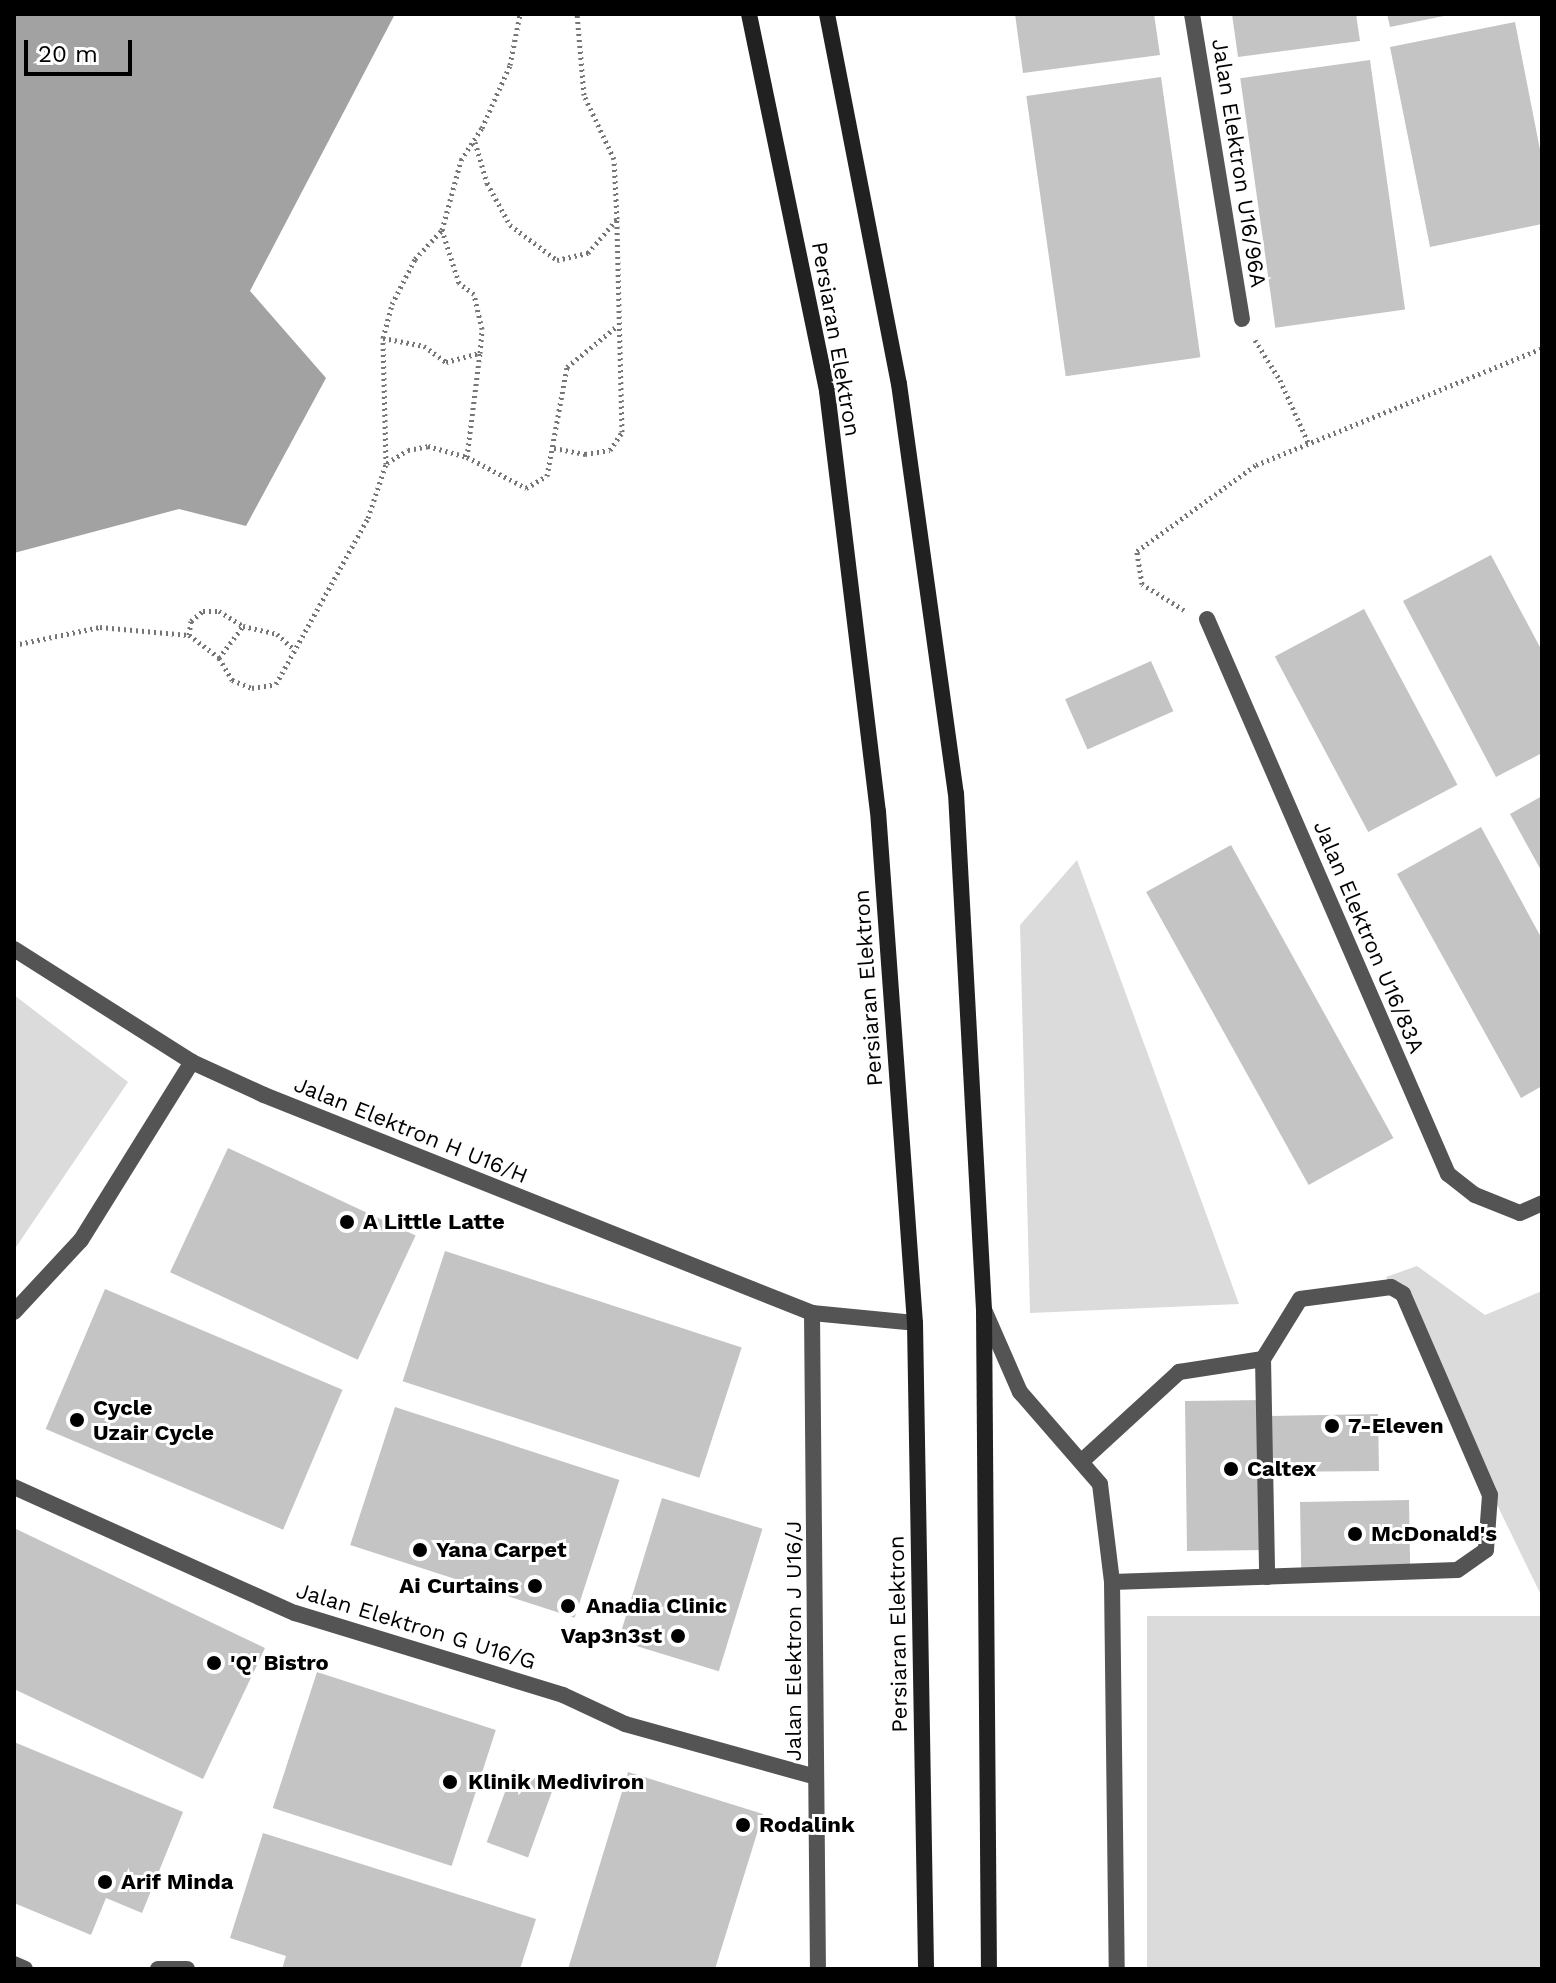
<!DOCTYPE html>
<style>
body{margin:0}
#map{position:relative;width:1556px;height:1983px;overflow:hidden;background:#fff;font-family:"Work Sans",sans-serif}
div>[style]{position:absolute}
[style*='--x']{left:calc(var(--x)*1px);top:calc(var(--y)*1px);width:calc(var(--w)*1px);rotate:calc(var(--a)*1deg)}
.green>*{inset:0;background:#dbdbdb;transform-origin:0 0}
.water>*{inset:0;background:#a2a2a2}
.building>*{inset:0;background:#c4c4c4;transform-origin:0 0}
.path>*{height:5px;margin-top:-2.5px;transform-origin:0;background:repeating-linear-gradient(90deg,#767676 0 2px,transparent 0 6px)}
.lane>*{height:16px;margin:-8px;padding:0 8px;transform-origin:8px;border-radius:8px;background:#545454}
.street>*{height:16px;margin:-8px;padding:0 8px;transform-origin:8px;border-radius:8px;background:#545454}
.secondary>*{height:16px;margin:-8px;padding:0 8px;transform-origin:8px;border-radius:8px;background:#212121}
.dots>*{width:22px;height:22px;translate:-50% -50%;box-sizing:border-box;border:4px solid #fff;border-radius:50%}
span{translate:-50% -50%;white-space:nowrap;text-align:center;line-height:1.15;-webkit-text-stroke:6px #fff;paint-order:stroke}
.street-label{font-size:22px;color:#000}
.poi-label{font-size:22px;color:#000;font-weight:700}
.left{translate:0 -50%;text-align:left}
.right{translate:-100% -50%;text-align:right}
.frame{position:absolute;inset:0;border:16px solid #000;pointer-events:none}
.scale{position:absolute;left:24px;top:40px;width:108px;height:36px;box-sizing:border-box;border:4px solid #000;border-top:0;padding-left:10px;font-size:24px;line-height:28px;white-space:nowrap;color:#000;-webkit-text-stroke:6px #fff;paint-order:stroke}
</style>
<div id="map">
<div class="green">
<div style="clip-path:polygon(1077px 860px,1239px 1304px,1030px 1313px,1020px 925px)"></div>
<div style="clip-path:polygon(14px 995px,128px 1082px,14px 1250px)"></div>
<div style="clip-path:polygon(1417px 1266px,1485px 1315px,1542px 1291px,1542px 1597px,1386px 1277px)"></div>
<div style="left:1542px;top:1616px;width:353px;height:395px;rotate:90deg"></div>
</div>
<div class="water">
<div style="clip-path:polygon(14px 14px,395px 14px,250px 291px,326px 378px,246px 526px,179px 509px,14px 553px)"></div>
</div>
<div class="building">
<div style="clip-path:polygon(1015px 14px,1154px 14px,1160px 55px,1023px 73px)"></div>
<div style="clip-path:polygon(1232px 14px,1356px 14px,1360px 41px,1238px 57px)"></div>
<div style="clip-path:polygon(1387px 14px,1449px 14px,1449px 15px,1390px 27px)"></div>
<div style="clip-path:polygon(1515px 22px,1542px 160px,1542px 224px,1430px 247px,1390px 47px)"></div>
<div style="left:1370px;top:60px;width:252px;height:131px;rotate:82deg"></div>
<div style="left:1161px;top:77px;width:283px;height:136px;rotate:82deg"></div>
<div style="clip-path:polygon(1491px 555px,1542px 651px,1542px 753px,1496px 777px,1403px 601px)"></div>
<div style="left:1364px;top:609px;width:199px;height:101px;rotate:62deg"></div>
<div style="left:1151px;top:661px;width:55px;height:94px;rotate:66deg"></div>
<div style="clip-path:polygon(1542px 796px,1542px 872px,1510px 814px)"></div>
<div style="clip-path:polygon(1481px 827px,1542px 939px,1542px 1086px,1521px 1098px,1397px 874px)"></div>
<div style="left:1231px;top:845px;width:335px;height:97px;rotate:61deg"></div>
<div style="left:228px;top:1148px;width:207px;height:137px;rotate:25deg"></div>
<div style="left:445px;top:1251px;width:312px;height:137px;rotate:18deg"></div>
<div style="left:105px;top:1289px;width:258px;height:152px;rotate:23deg"></div>
<div style="clip-path:polygon(1265px 1400px,1265px 1416px,1378px 1414px,1379px 1471px,1266px 1472px,1267px 1550px,1187px 1551px,1185px 1401px)"></div>
<div style="left:395px;top:1407px;width:236px;height:145px;rotate:18deg"></div>
<div style="left:662px;top:1498px;width:105px;height:149px;rotate:17deg"></div>
<div style="left:1409px;top:1500px;width:67px;height:109px;rotate:89deg"></div>
<div style="clip-path:polygon(14px 1528px,265px 1648px,203px 1779px,14px 1689px)"></div>
<div style="left:317px;top:1672px;width:188px;height:143px;rotate:18deg"></div>
<div style="clip-path:polygon(14px 1742px,183px 1812px,142px 1913px,106px 1898px,91px 1935px,14px 1903px)"></div>
<div style="left:513px;top:1770px;width:44px;height:77px;rotate:20deg"></div>
<div style="clip-path:polygon(628px 1772px,763px 1814px,715px 1969px,568px 1969px)"></div>
<div style="clip-path:polygon(263px 1833px,536px 1919px,520px 1969px,282px 1969px,286px 1956px,230px 1938px)"></div>
</div>
<div class="path">
<div style="--x:475;--y:142;--w:43;--a:73.7"></div>
<div style="--x:487;--y:183;--w:48;--a:61.3"></div>
<div style="--x:510;--y:225;--w:59;--a:36.7"></div>
<div style="--x:557;--y:260;--w:32;--a:-13"></div>
<div style="--x:588;--y:253;--w:45;--a:-49.5"></div>
<div style="--x:617;--y:219;--w:60;--a:-92.9"></div>
<div style="--x:614;--y:159;--w:71;--a:-115.1"></div>
<div style="--x:584;--y:95;--w:81;--a:-94.9"></div>
<div style="--x:383;--y:338;--w:42;--a:11"></div>
<div style="--x:424;--y:346;--w:27;--a:36"></div>
<div style="--x:446;--y:362;--w:35;--a:-15"></div>
<div style="--x:480;--y:353;--w:24;--a:-85"></div>
<div style="--x:482;--y:329;--w:36;--a:-103"></div>
<div style="--x:474;--y:294;--w:19;--a:-144"></div>
<div style="--x:459;--y:283;--w:56;--a:-107.8"></div>
<div style="--x:1255;--y:340;--w:47;--a:58"></div>
<div style="--x:1280;--y:380;--w:68;--a:65.7"></div>
<div style="--x:554;--y:448;--w:32;--a:11"></div>
<div style="--x:585;--y:454;--w:25;--a:-9"></div>
<div style="--x:610;--y:450;--w:22;--a:-56"></div>
<div style="--x:622;--y:432;--w:212;--a:-91.4"></div>
<div style="--x:467;--y:457;--w:105;--a:-82.9"></div>
<div style="--x:387;--y:463;--w:25;--a:-32"></div>
<div style="--x:408;--y:450;--w:20;--a:-11"></div>
<div style="--x:428;--y:446;--w:41;--a:15.8"></div>
<div style="--x:467;--y:457;--w:67;--a:27.7"></div>
<div style="--x:526;--y:488;--w:24;--a:-30"></div>
<div style="--x:547;--y:476;--w:111;--a:-79.6"></div>
<div style="--x:567;--y:367;--w:63;--a:-39.2"></div>
<div style="--x:1184;--y:610;--w:49;--a:-148.2"></div>
<div style="--x:1142;--y:584;--w:33;--a:-99"></div>
<div style="--x:1137;--y:551;--w:147;--a:-35.9"></div>
<div style="--x:1256;--y:465;--w:309;--a:-22.2"></div>
<div style="--x:189;--y:635;--w:14;--a:-82"></div>
<div style="--x:191;--y:621;--w:16;--a:-40"></div>
<div style="--x:203;--y:611;--w:16;--a:0"></div>
<div style="--x:219;--y:611;--w:28;--a:32"></div>
<div style="--x:243;--y:626;--w:35;--a:13"></div>
<div style="--x:277;--y:634;--w:24;--a:42"></div>
<div style="--x:14;--y:645;--w:88;--a:-11.8"></div>
<div style="--x:100;--y:627;--w:89;--a:5.1"></div>
<div style="--x:189;--y:635;--w:38;--a:37"></div>
<div style="--x:219;--y:658;--w:26;--a:59"></div>
<div style="--x:232;--y:680;--w:22;--a:22"></div>
<div style="--x:252;--y:688;--w:24;--a:-9"></div>
<div style="--x:276;--y:684;--w:190;--a:-61"></div>
<div style="--x:368;--y:518;--w:57;--a:-71.6"></div>
<div style="--x:386;--y:464;--w:126;--a:-91.4"></div>
<div style="--x:383;--y:338;--w:35;--a:-75"></div>
<div style="--x:392;--y:304;--w:51;--a:-62.9"></div>
<div style="--x:415;--y:259;--w:40;--a:-47"></div>
<div style="--x:442;--y:230;--w:73;--a:-74.8"></div>
<div style="--x:461;--y:160;--w:38;--a:-57"></div>
<div style="--x:482;--y:128;--w:69;--a:-66"></div>
<div style="--x:510;--y:65;--w:52;--a:-78.9"></div>
<div style="--x:219;--y:658;--w:40;--a:-53"></div>
</div>
<div class="lane">
<div style="--x:985;--y:1312;--w:87;--a:66.4"></div>
<div style="--x:1020;--y:1392;--w:122;--a:49"></div>
<div style="--x:1100;--y:1484;--w:99;--a:83"></div>
<div style="--x:1112;--y:1582;--w:387;--a:89.3"></div>
<div style="--x:1263;--y:1359;--w:218;--a:88.9"></div>
<div style="--x:1082;--y:1461;--w:132;--a:-42.5"></div>
<div style="--x:1179;--y:1372;--w:85;--a:-8.8"></div>
<div style="--x:1263;--y:1359;--w:70;--a:-58.3"></div>
<div style="--x:1300;--y:1299;--w:92;--a:-7.5"></div>
<div style="--x:1391;--y:1287;--w:14;--a:30"></div>
<div style="--x:1403;--y:1294;--w:219;--a:66.6"></div>
<div style="--x:1490;--y:1495;--w:55;--a:94.2"></div>
<div style="--x:1486;--y:1550;--w:35;--a:145"></div>
<div style="--x:1457;--y:1570;--w:345;--a:178"></div>
</div>
<div class="street">
<div style="--x:1192;--y:14;--w:309;--a:80.7"></div>
<div style="--x:1207;--y:619;--w:605;--a:66.53"></div>
<div style="--x:1448;--y:1174;--w:34;--a:38"></div>
<div style="--x:1475;--y:1195;--w:48;--a:21.8"></div>
<div style="--x:1520;--y:1213;--w:24;--a:-24"></div>
<div style="--x:14;--y:949;--w:211;--a:32.4"></div>
<div style="--x:192;--y:1062;--w:79;--a:24.6"></div>
<div style="--x:264;--y:1095;--w:590;--a:21.69"></div>
<div style="--x:812;--y:1313;--w:103;--a:5.5"></div>
<div style="--x:14;--y:1312;--w:98;--a:-47.1"></div>
<div style="--x:81;--y:1240;--w:210;--a:-58.1"></div>
<div style="--x:812;--y:1313;--w:656;--a:89.48"></div>
<div style="--x:14;--y:1487;--w:308;--a:24.2"></div>
<div style="--x:295;--y:1613;--w:280;--a:17"></div>
<div style="--x:563;--y:1695;--w:68;--a:25.1"></div>
<div style="--x:625;--y:1724;--w:198;--a:15.5"></div>
<div style="--x:14;--y:1964;--w:12;--a:24"></div>
<div style="--x:158;--y:1969;--w:29;--a:0"></div>
</div>
<div class="secondary">
<div style="--x:749;--y:14;--w:385;--a:78.3"></div>
<div style="--x:827;--y:391;--w:423;--a:83.1"></div>
<div style="--x:878;--y:811;--w:513;--a:85.87"></div>
<div style="--x:915;--y:1323;--w:646;--a:89.02"></div>
<div style="--x:827;--y:14;--w:377;--a:79"></div>
<div style="--x:899;--y:384;--w:413;--a:82.1"></div>
<div style="--x:956;--y:793;--w:518;--a:86.9"></div>
<div style="--x:984;--y:1310;--w:659;--a:89.57"></div>
</div>
<div class="dots">
<div style="left:347px;top:1222px;background:#000"></div>
<div style="left:77px;top:1420px;background:#000"></div>
<div style="left:1332px;top:1426px;background:#000"></div>
<div style="left:1231px;top:1469px;background:#000"></div>
<div style="left:1355px;top:1534px;background:#000"></div>
<div style="left:420px;top:1550px;background:#000"></div>
<div style="left:535px;top:1586px;background:#000"></div>
<div style="left:568px;top:1606px;background:#000"></div>
<div style="left:678px;top:1636px;background:#000"></div>
<div style="left:214px;top:1663px;background:#000"></div>
<div style="left:450px;top:1782px;background:#000"></div>
<div style="left:743px;top:1825px;background:#000"></div>
<div style="left:105px;top:1882px;background:#000"></div>
</div>
<div class="street-label">
<span style="left:1239px;top:163px;rotate:81deg">Jalan Elektron U16/96A</span>
<span style="left:836px;top:339px;rotate:80deg">Persiaran Elektron</span>
<span style="left:1369px;top:937px;rotate:67deg">Jalan Elektron U16/83A</span>
<span style="left:868px;top:988px;rotate:-94deg">Persiaran Elektron</span>
<span style="left:411px;top:1130px;rotate:22deg">Jalan Elektron H U16/H</span>
<span style="left:416px;top:1626px;rotate:17deg">Jalan Elektron G U16/G</span>
<span style="left:898px;top:1634px;rotate:-91deg">Persiaran Elektron</span>
<span style="left:794px;top:1641px;rotate:-90deg">Jalan Elektron J U16/J</span>
</div>
<div class="poi-label">
<span class="left" style="left:363px;top:1222px">A Little Latte</span>
<span class="left" style="left:93px;top:1420px">Cycle<br>Uzair Cycle</span>
<span class="left" style="left:1348px;top:1426px">7-Eleven</span>
<span class="left" style="left:1247px;top:1469px">Caltex</span>
<span class="left" style="left:1371px;top:1534px">McDonald's</span>
<span class="left" style="left:436px;top:1550px">Yana Carpet</span>
<span class="right" style="left:519px;top:1586px">Ai Curtains</span>
<span class="left" style="left:586px;top:1606px">Anadia Clinic</span>
<span class="right" style="left:662px;top:1636px">Vap3n3st</span>
<span class="left" style="left:230px;top:1663px">'Q' Bistro</span>
<span class="left" style="left:468px;top:1782px">Klinik Mediviron</span>
<span class="left" style="left:759px;top:1825px">Rodalink</span>
<span class="left" style="left:121px;top:1882px">Arif Minda</span>
</div>
<div class="frame"></div>
<div class="scale">20 m</div>
</div>
